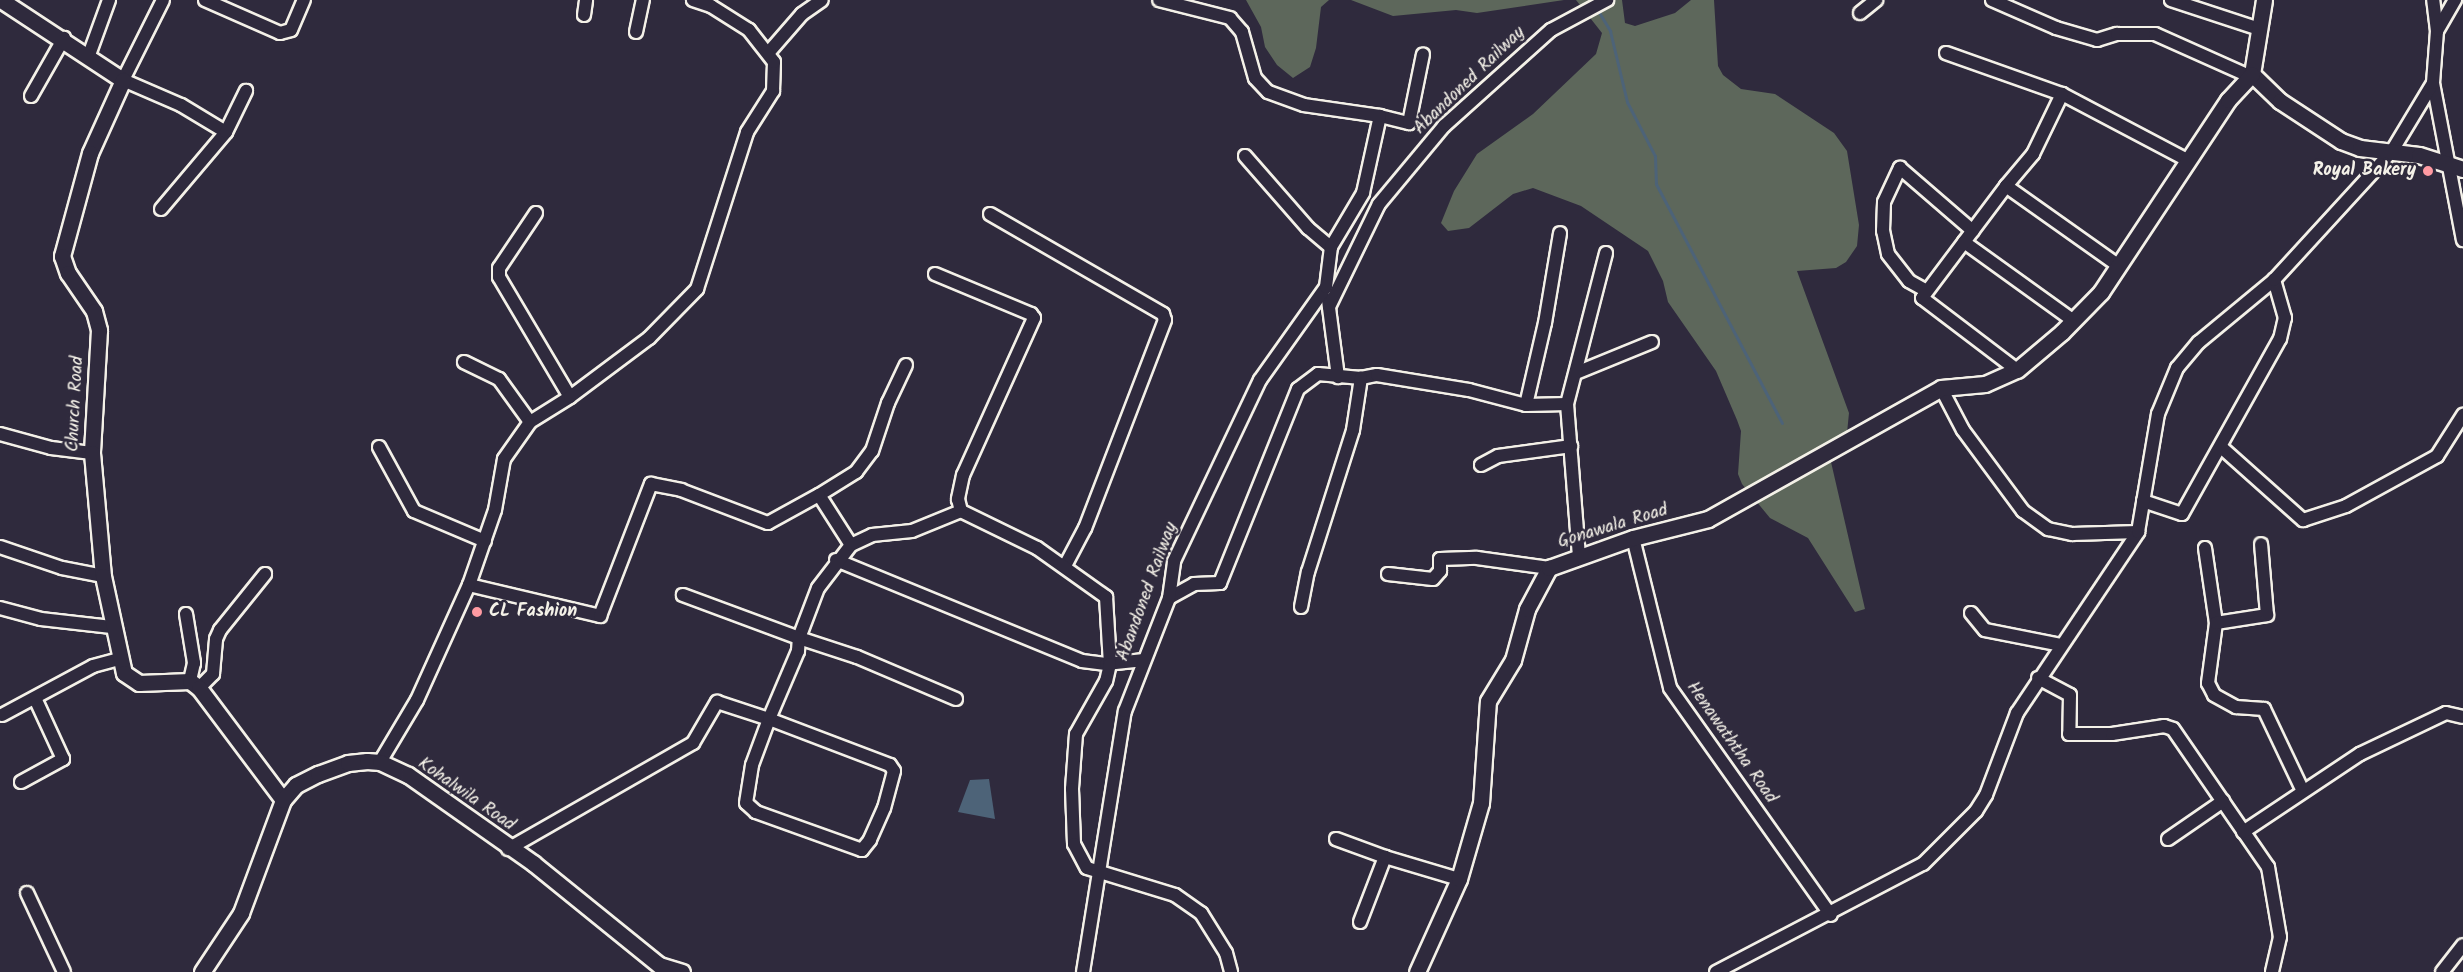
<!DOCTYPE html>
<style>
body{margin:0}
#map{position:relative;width:2463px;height:972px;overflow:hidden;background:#2f2a3d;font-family:Kalam,sans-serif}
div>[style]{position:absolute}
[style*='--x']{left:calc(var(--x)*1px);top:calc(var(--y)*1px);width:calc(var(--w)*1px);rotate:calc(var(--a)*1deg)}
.green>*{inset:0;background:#5d675b}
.water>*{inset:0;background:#4d6378}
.stream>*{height:3px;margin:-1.5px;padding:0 1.5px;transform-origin:1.5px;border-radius:1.5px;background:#4d6378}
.roads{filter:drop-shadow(2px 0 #f4f1e8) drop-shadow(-2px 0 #f4f1e8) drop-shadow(0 2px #f4f1e8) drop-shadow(0 -2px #f4f1e8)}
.minor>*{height:12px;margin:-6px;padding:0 6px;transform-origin:6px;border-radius:6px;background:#2f2a3d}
.tertiary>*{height:15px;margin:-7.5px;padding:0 7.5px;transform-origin:7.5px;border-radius:7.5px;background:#2f2a3d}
.dots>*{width:16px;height:16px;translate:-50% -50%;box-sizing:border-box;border:3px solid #2f2a3d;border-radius:50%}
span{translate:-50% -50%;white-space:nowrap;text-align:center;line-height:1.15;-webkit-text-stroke:5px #2f2a3d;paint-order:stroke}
.street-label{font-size:18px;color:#f4f1e8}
.poi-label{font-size:18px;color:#f4f1e8;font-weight:700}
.right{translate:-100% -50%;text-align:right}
.left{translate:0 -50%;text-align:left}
</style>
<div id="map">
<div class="green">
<div style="clip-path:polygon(1246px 0,1329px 0,1321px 7px,1316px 48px,1310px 67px,1293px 78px,1277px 65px,1265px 47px,1261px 27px)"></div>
<div style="clip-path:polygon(1351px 0,1564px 0,1477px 13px,1456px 10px,1393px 16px)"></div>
<div style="clip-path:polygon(1576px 0,1622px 0,1625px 23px,1635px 26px,1675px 13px,1691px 0,1714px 0,1718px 66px,1723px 75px,1741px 89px,1775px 94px,1834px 133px,1847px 151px,1859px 225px,1857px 246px,1846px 262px,1836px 268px,1797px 271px,1849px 413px,1847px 433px,1831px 462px,1865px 609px,1855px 612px,1808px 538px,1770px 518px,1742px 484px,1738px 474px,1741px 431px,1737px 420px,1716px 371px,1668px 302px,1663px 281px,1648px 251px,1581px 206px,1533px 188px,1513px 194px,1469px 228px,1448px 231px,1441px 223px,1454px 191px,1477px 154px,1533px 114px,1596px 54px,1602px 33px)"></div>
</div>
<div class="water">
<div style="clip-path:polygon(989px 779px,995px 819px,958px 812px,970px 780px)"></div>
</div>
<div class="stream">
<div style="--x:1597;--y:9;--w:26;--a:59"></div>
<div style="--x:1610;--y:31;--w:73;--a:76.5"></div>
<div style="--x:1627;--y:102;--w:61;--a:62.6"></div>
<div style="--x:1655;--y:156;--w:28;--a:88"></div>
<div style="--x:1656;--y:184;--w:270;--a:62.2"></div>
</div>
<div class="roads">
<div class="minor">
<div style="--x:163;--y:0;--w:89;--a:116.6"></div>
<div style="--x:123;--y:80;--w:63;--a:23.3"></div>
<div style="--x:181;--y:105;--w:52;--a:31"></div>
<div style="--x:205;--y:0;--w:82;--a:23.7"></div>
<div style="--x:280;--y:33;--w:11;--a:-15"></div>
<div style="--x:291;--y:30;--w:33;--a:-67"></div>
<div style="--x:1992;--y:0;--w:70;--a:23.6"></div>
<div style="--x:2056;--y:28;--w:43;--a:16.3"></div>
<div style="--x:2097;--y:40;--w:21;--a:-17"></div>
<div style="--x:2117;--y:34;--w:38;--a:0"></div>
<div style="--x:2155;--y:34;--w:103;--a:24.1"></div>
<div style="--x:2171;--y:0;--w:93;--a:18.2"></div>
<div style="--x:1860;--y:13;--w:21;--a:-39"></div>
<div style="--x:584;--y:15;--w:15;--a:-82"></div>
<div style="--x:2437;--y:31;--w:36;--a:-60"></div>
<div style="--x:636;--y:32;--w:33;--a:-78"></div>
<div style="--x:769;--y:52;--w:50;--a:-49"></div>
<div style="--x:802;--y:14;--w:24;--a:-35"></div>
<div style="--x:1946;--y:53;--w:123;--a:19.5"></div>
<div style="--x:2062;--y:94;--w:141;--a:27.8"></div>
<div style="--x:89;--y:55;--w:59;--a:-70"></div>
<div style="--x:2433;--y:83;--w:160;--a:79.2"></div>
<div style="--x:31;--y:96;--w:67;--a:-60.4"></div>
<div style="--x:1380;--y:116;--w:30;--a:14"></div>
<div style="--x:1409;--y:123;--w:70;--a:-78.5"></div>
<div style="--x:1245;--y:156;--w:96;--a:48.8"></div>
<div style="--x:1308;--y:228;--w:30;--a:40"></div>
<div style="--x:2006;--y:186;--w:42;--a:-49.8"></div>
<div style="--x:2033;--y:154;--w:67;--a:-64.2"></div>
<div style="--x:161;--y:209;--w:101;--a:-49.8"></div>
<div style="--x:226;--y:132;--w:46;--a:-64"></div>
<div style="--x:536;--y:213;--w:66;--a:123.9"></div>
<div style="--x:499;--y:268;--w:9;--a:90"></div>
<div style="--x:499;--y:277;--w:139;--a:59.4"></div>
<div style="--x:990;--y:214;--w:200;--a:30"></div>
<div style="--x:1163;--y:314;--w:6;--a:72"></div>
<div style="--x:1165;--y:320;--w:223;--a:111"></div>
<div style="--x:1085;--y:528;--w:43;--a:117.8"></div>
<div style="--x:1964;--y:242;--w:135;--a:35.7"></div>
<div style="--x:935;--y:274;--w:104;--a:22.6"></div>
<div style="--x:1031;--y:314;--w:5;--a:53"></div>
<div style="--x:1034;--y:318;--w:172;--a:114.3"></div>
<div style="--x:963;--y:475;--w:25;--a:102"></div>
<div style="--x:958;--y:499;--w:12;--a:76"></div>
<div style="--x:1925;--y:290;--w:18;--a:-151"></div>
<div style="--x:1909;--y:281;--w:34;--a:-128"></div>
<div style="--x:1888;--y:254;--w:24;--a:-102"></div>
<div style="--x:1883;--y:231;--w:29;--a:-88"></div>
<div style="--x:1884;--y:202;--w:38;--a:-65"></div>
<div style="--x:1900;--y:168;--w:96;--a:40.8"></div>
<div style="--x:1328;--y:300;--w:78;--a:82.6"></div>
<div style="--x:1329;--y:307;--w:114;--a:-64.1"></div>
<div style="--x:1379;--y:204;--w:102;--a:-50.2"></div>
<div style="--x:1444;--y:126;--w:144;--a:-41.9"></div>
<div style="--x:1551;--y:30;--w:64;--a:-28.2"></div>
<div style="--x:464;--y:362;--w:39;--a:26"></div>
<div style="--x:499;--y:379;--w:53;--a:54.2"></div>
<div style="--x:2017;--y:370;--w:119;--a:-142.8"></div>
<div style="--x:1922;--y:298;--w:140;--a:-53.1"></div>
<div style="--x:2006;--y:186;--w:138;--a:35.3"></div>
<div style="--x:1576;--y:373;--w:82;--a:-22.2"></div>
<div style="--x:1941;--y:388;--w:47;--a:62.4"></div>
<div style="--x:1963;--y:430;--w:101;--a:53.5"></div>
<div style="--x:2023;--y:511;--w:31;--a:36"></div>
<div style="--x:2048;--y:529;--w:25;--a:12"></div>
<div style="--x:2072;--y:534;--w:66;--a:-1.7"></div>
<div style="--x:1567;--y:404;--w:156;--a:-75.5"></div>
<div style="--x:1526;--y:405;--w:84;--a:-77"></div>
<div style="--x:1545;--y:323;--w:91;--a:-80.5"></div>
<div style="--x:0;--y:434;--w:53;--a:15.4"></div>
<div style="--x:51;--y:448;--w:41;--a:7"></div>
<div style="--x:379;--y:447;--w:73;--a:61.3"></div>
<div style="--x:414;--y:511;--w:77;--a:22.9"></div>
<div style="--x:2221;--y:447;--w:110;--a:41.7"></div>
<div style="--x:2303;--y:520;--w:45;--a:-18"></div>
<div style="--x:2346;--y:506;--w:104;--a:-28.8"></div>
<div style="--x:2437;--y:456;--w:49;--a:-57.6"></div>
<div style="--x:1481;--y:465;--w:19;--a:-28"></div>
<div style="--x:1498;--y:456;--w:74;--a:-7.8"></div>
<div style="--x:2143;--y:501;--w:41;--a:18.4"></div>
<div style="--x:2182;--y:514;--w:201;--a:-60.8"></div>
<div style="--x:2280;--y:339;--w:22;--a:-77"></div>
<div style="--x:2285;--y:318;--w:40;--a:-106"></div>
<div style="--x:1633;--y:538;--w:154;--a:76.1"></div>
<div style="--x:1670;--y:688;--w:278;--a:54.7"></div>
<div style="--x:851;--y:545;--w:59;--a:-122.6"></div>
<div style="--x:819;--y:495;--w:44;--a:-31.9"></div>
<div style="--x:856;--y:472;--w:26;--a:-53"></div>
<div style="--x:872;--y:451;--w:51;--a:-71.6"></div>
<div style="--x:888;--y:403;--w:42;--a:-64.7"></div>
<div style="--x:0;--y:547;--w:65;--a:18.7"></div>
<div style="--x:62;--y:568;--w:42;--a:11"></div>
<div style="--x:2205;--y:548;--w:76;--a:81.7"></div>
<div style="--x:2216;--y:623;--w:61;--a:97.6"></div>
<div style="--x:2208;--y:683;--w:13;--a:63"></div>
<div style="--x:2214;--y:695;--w:25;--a:29"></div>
<div style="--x:2236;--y:707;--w:28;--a:4"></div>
<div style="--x:2264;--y:709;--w:89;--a:64.6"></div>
<div style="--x:836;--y:560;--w:266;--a:22.3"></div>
<div style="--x:1082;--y:661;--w:24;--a:7"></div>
<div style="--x:1106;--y:664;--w:36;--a:-6"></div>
<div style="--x:1388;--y:574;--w:45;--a:6.3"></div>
<div style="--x:1433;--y:579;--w:11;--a:-49"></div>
<div style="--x:1440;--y:571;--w:12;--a:-90"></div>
<div style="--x:1440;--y:559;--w:37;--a:-2"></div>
<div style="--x:1477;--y:558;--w:73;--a:7.9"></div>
<div style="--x:469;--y:585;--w:135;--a:13.3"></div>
<div style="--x:600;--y:616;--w:142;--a:-68.9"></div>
<div style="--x:651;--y:484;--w:31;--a:11"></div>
<div style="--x:681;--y:490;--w:93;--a:20.8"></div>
<div style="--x:768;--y:523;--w:58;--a:-28.8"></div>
<div style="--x:1169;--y:598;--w:29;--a:-29"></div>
<div style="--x:1194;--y:584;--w:26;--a:-2"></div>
<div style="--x:1220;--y:583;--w:209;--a:-68.1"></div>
<div style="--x:1298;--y:389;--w:25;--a:-37"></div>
<div style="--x:1318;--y:374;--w:43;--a:5.3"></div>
<div style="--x:1361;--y:378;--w:16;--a:-11"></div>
<div style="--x:1377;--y:375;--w:93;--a:9.3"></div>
<div style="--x:1469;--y:390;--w:59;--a:14.7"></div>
<div style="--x:1526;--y:405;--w:41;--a:-1.4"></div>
<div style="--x:1567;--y:404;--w:152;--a:85.5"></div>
<div style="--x:1301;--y:607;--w:36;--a:-79"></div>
<div style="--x:1308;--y:572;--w:149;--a:-72.4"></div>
<div style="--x:1353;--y:430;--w:53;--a:-81.3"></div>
<div style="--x:0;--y:608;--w:42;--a:15"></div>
<div style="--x:41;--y:619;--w:71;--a:6.4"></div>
<div style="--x:1971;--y:613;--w:22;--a:51"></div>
<div style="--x:1985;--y:630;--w:77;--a:11.2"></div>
<div style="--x:186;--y:614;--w:50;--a:80.7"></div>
<div style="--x:194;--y:663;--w:18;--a:103"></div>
<div style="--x:2216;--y:623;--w:52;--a:-8.9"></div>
<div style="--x:2267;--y:615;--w:71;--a:-94.8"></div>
<div style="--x:2038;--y:678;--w:36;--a:28"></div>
<div style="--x:2070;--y:695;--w:39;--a:91"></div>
<div style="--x:2069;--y:734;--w:43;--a:0"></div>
<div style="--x:2112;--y:734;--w:53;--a:-8.7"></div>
<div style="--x:2164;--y:726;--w:9;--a:18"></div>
<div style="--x:2173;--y:729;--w:168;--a:55.5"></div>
<div style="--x:2268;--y:867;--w:71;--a:80.3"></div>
<div style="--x:2280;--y:937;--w:36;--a:103"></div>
<div style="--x:199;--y:688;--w:20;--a:-45"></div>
<div style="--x:213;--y:674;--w:35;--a:-85"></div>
<div style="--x:216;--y:639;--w:10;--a:-66"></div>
<div style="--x:220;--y:630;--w:72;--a:-51.2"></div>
<div style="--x:956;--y:699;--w:108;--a:-157"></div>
<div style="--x:857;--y:657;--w:61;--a:-161.9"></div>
<div style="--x:799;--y:638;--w:53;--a:-69.2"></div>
<div style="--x:818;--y:588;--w:54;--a:-52.5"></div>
<div style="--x:851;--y:545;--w:23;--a:-25"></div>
<div style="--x:872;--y:535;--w:40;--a:-5.7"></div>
<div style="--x:912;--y:531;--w:53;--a:-22.2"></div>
<div style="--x:961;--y:511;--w:85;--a:26"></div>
<div style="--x:1037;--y:548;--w:85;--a:35.4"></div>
<div style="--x:1106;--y:597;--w:67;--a:86.6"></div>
<div style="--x:1110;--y:664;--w:17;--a:103"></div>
<div style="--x:1106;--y:681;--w:61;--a:119.5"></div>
<div style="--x:1076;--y:734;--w:55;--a:94.2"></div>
<div style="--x:1072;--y:789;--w:55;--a:87.9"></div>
<div style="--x:1074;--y:844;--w:27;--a:62"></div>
<div style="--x:1087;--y:868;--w:92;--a:17.1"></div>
<div style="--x:1175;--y:895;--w:32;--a:35"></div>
<div style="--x:1201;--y:913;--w:47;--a:58"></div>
<div style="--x:1226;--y:953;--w:20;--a:75"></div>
<div style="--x:2;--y:715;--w:103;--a:-28.3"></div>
<div style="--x:93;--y:666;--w:27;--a:-15"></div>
<div style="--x:380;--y:762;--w:72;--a:-59.2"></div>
<div style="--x:417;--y:700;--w:126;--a:-65.7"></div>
<div style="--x:469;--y:585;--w:79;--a:-70.9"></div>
<div style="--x:495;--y:510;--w:52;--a:-80"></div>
<div style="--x:504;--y:459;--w:45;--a:-54.9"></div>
<div style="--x:530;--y:422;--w:47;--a:-32"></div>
<div style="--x:570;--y:397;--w:99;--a:-36.8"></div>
<div style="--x:649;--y:338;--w:69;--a:-45.6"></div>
<div style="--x:697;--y:289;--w:165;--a:-72.3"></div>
<div style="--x:747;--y:132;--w:49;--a:-57.6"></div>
<div style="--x:773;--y:91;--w:29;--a:-88"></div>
<div style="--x:774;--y:62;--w:41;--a:-128"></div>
<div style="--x:749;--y:30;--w:45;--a:-147.7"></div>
<div style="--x:711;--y:6;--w:19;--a:-162"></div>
<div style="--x:21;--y:782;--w:48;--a:-28.7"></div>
<div style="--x:63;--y:759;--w:67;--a:-114.7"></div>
<div style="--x:2243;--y:832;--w:141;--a:-33.7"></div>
<div style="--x:2360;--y:754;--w:95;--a:-25.5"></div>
<div style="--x:2446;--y:713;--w:17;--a:13"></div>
<div style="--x:1336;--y:839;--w:52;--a:20.2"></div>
<div style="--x:2168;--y:839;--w:67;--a:-34.6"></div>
<div style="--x:508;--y:849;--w:213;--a:-29.8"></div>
<div style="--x:693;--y:743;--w:48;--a:-59.7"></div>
<div style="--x:717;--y:702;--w:55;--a:18.1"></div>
<div style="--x:769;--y:719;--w:129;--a:20.8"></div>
<div style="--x:890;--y:765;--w:7;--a:56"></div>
<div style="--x:894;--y:771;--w:38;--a:105"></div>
<div style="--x:884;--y:808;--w:35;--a:114"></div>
<div style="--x:870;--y:840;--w:13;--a:129"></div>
<div style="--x:862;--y:850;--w:113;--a:-160.3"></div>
<div style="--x:756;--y:812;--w:13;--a:-138"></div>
<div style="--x:746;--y:803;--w:38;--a:-81"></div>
<div style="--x:752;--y:765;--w:49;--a:-69.7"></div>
<div style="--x:769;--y:719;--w:74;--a:-66.9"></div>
<div style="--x:798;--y:651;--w:13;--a:-86"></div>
<div style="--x:799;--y:638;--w:124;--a:-159.7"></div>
<div style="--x:27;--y:893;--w:87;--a:64.9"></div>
<div style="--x:1360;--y:922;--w:70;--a:-69"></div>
<div style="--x:1385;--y:857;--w:77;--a:16.6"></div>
<div style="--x:1083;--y:972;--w:264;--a:-80.9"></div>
<div style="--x:1125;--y:711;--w:121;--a:-68.7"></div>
<div style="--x:1169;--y:598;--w:37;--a:-82"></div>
<div style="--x:1174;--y:561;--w:200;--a:-64.6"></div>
<div style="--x:1260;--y:380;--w:114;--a:-54.6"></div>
<div style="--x:1326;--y:287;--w:40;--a:-82.9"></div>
<div style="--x:1331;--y:247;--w:63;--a:-59.3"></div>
<div style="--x:1363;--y:193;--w:79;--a:-77.6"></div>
<div style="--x:1380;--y:116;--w:77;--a:-171.8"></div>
<div style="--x:1304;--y:105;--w:38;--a:-160"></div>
<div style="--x:1268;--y:92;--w:19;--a:-133"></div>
<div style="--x:1255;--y:78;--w:48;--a:-105.8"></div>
<div style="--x:1242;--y:32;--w:18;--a:-131"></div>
<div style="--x:1230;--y:18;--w:73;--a:-165.8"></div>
<div style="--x:1716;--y:972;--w:233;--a:-27.6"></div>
<div style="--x:1923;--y:864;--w:75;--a:-45"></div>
<div style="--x:1976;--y:811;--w:19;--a:-58"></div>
<div style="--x:1986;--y:795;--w:88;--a:-69.3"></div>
<div style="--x:2017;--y:713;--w:218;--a:-56.2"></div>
<div style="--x:2138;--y:532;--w:120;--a:-80.4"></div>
<div style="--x:2158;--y:414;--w:50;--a:-67.6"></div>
<div style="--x:2177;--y:368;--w:34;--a:-50"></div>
<div style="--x:2199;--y:342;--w:97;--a:-39.6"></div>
<div style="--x:2274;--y:280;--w:175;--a:-47.5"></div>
<div style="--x:2392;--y:151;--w:79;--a:-58.9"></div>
<div style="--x:2433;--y:83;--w:52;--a:-85.6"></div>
<div style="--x:2437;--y:31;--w:31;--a:-97"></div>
<div style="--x:2442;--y:972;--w:34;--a:-52"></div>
</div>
<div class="tertiary">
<div style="--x:1;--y:0;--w:146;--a:33.3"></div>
<div style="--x:123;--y:80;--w:80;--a:114.3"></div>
<div style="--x:90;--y:153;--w:107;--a:105.2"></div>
<div style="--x:62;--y:256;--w:18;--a:71"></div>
<div style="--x:68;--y:273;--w:46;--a:55.6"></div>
<div style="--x:94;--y:311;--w:20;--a:75"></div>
<div style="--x:99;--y:330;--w:123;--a:93.3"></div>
<div style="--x:92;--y:453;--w:123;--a:84.9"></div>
<div style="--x:103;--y:576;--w:99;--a:77.8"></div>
<div style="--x:124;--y:673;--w:18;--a:34"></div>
<div style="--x:139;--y:683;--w:51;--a:-2.2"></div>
<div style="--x:190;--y:681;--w:11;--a:38"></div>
<div style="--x:199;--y:688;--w:140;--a:53.1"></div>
<div style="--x:2252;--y:74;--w:39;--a:44"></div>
<div style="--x:2280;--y:101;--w:73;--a:33.3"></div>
<div style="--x:2341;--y:141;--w:20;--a:20"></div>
<div style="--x:2360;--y:148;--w:59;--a:6.8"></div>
<div style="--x:2419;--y:155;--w:46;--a:17.7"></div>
<div style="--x:2252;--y:74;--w:75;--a:-80.8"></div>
<div style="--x:202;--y:972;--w:71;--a:-56.5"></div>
<div style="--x:241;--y:913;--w:121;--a:-69.6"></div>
<div style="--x:283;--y:800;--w:20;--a:-49"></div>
<div style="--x:296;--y:785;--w:25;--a:-27"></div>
<div style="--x:318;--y:774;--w:32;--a:-20"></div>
<div style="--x:348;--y:763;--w:19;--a:-6"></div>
<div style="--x:367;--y:761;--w:13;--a:4"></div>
<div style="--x:380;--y:762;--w:31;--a:25"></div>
<div style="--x:408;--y:775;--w:153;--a:35.1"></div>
<div style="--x:533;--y:863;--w:162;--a:39"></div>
<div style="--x:659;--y:965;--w:24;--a:17"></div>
<div style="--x:1417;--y:972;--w:102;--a:-65.7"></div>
<div style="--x:1459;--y:879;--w:79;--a:-73.9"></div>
<div style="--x:1481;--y:803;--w:102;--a:-86.1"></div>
<div style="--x:1488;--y:701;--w:48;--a:-58.6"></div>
<div style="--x:1513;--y:660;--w:53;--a:-74.6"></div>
<div style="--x:1527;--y:609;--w:47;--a:-61.8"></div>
<div style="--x:1549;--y:568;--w:89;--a:-19.7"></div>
<div style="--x:1633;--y:538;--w:77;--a:-14.2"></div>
<div style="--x:1708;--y:519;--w:267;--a:-29.3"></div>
<div style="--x:1941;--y:388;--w:44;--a:-5.2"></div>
<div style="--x:1985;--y:384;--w:35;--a:-24"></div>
<div style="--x:2017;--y:370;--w:59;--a:-40.2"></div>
<div style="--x:2062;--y:332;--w:56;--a:-45.7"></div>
<div style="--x:2101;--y:292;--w:230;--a:-56.5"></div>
<div style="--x:2228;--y:100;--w:35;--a:-47"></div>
</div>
</div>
<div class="dots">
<div style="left:2428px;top:171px;background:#ff9aa2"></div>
<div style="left:477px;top:612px;background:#ff9aa2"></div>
</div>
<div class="street-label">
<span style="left:1470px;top:81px;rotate:-44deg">Abandoned Railway</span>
<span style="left:76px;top:404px;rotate:-87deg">Church Road</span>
<span style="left:1613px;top:527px;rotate:-17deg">Gonawala Road</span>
<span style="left:1148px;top:592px;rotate:-70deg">Abandoned Railway</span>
<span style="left:1731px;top:743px;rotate:55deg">Henawaththa Road</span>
<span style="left:466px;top:795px;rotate:35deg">Kohalwila Road</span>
</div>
<div class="poi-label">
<span class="right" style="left:2416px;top:171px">Royal Bakery</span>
<span class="left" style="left:489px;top:612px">CL Fashion</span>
</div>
</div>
